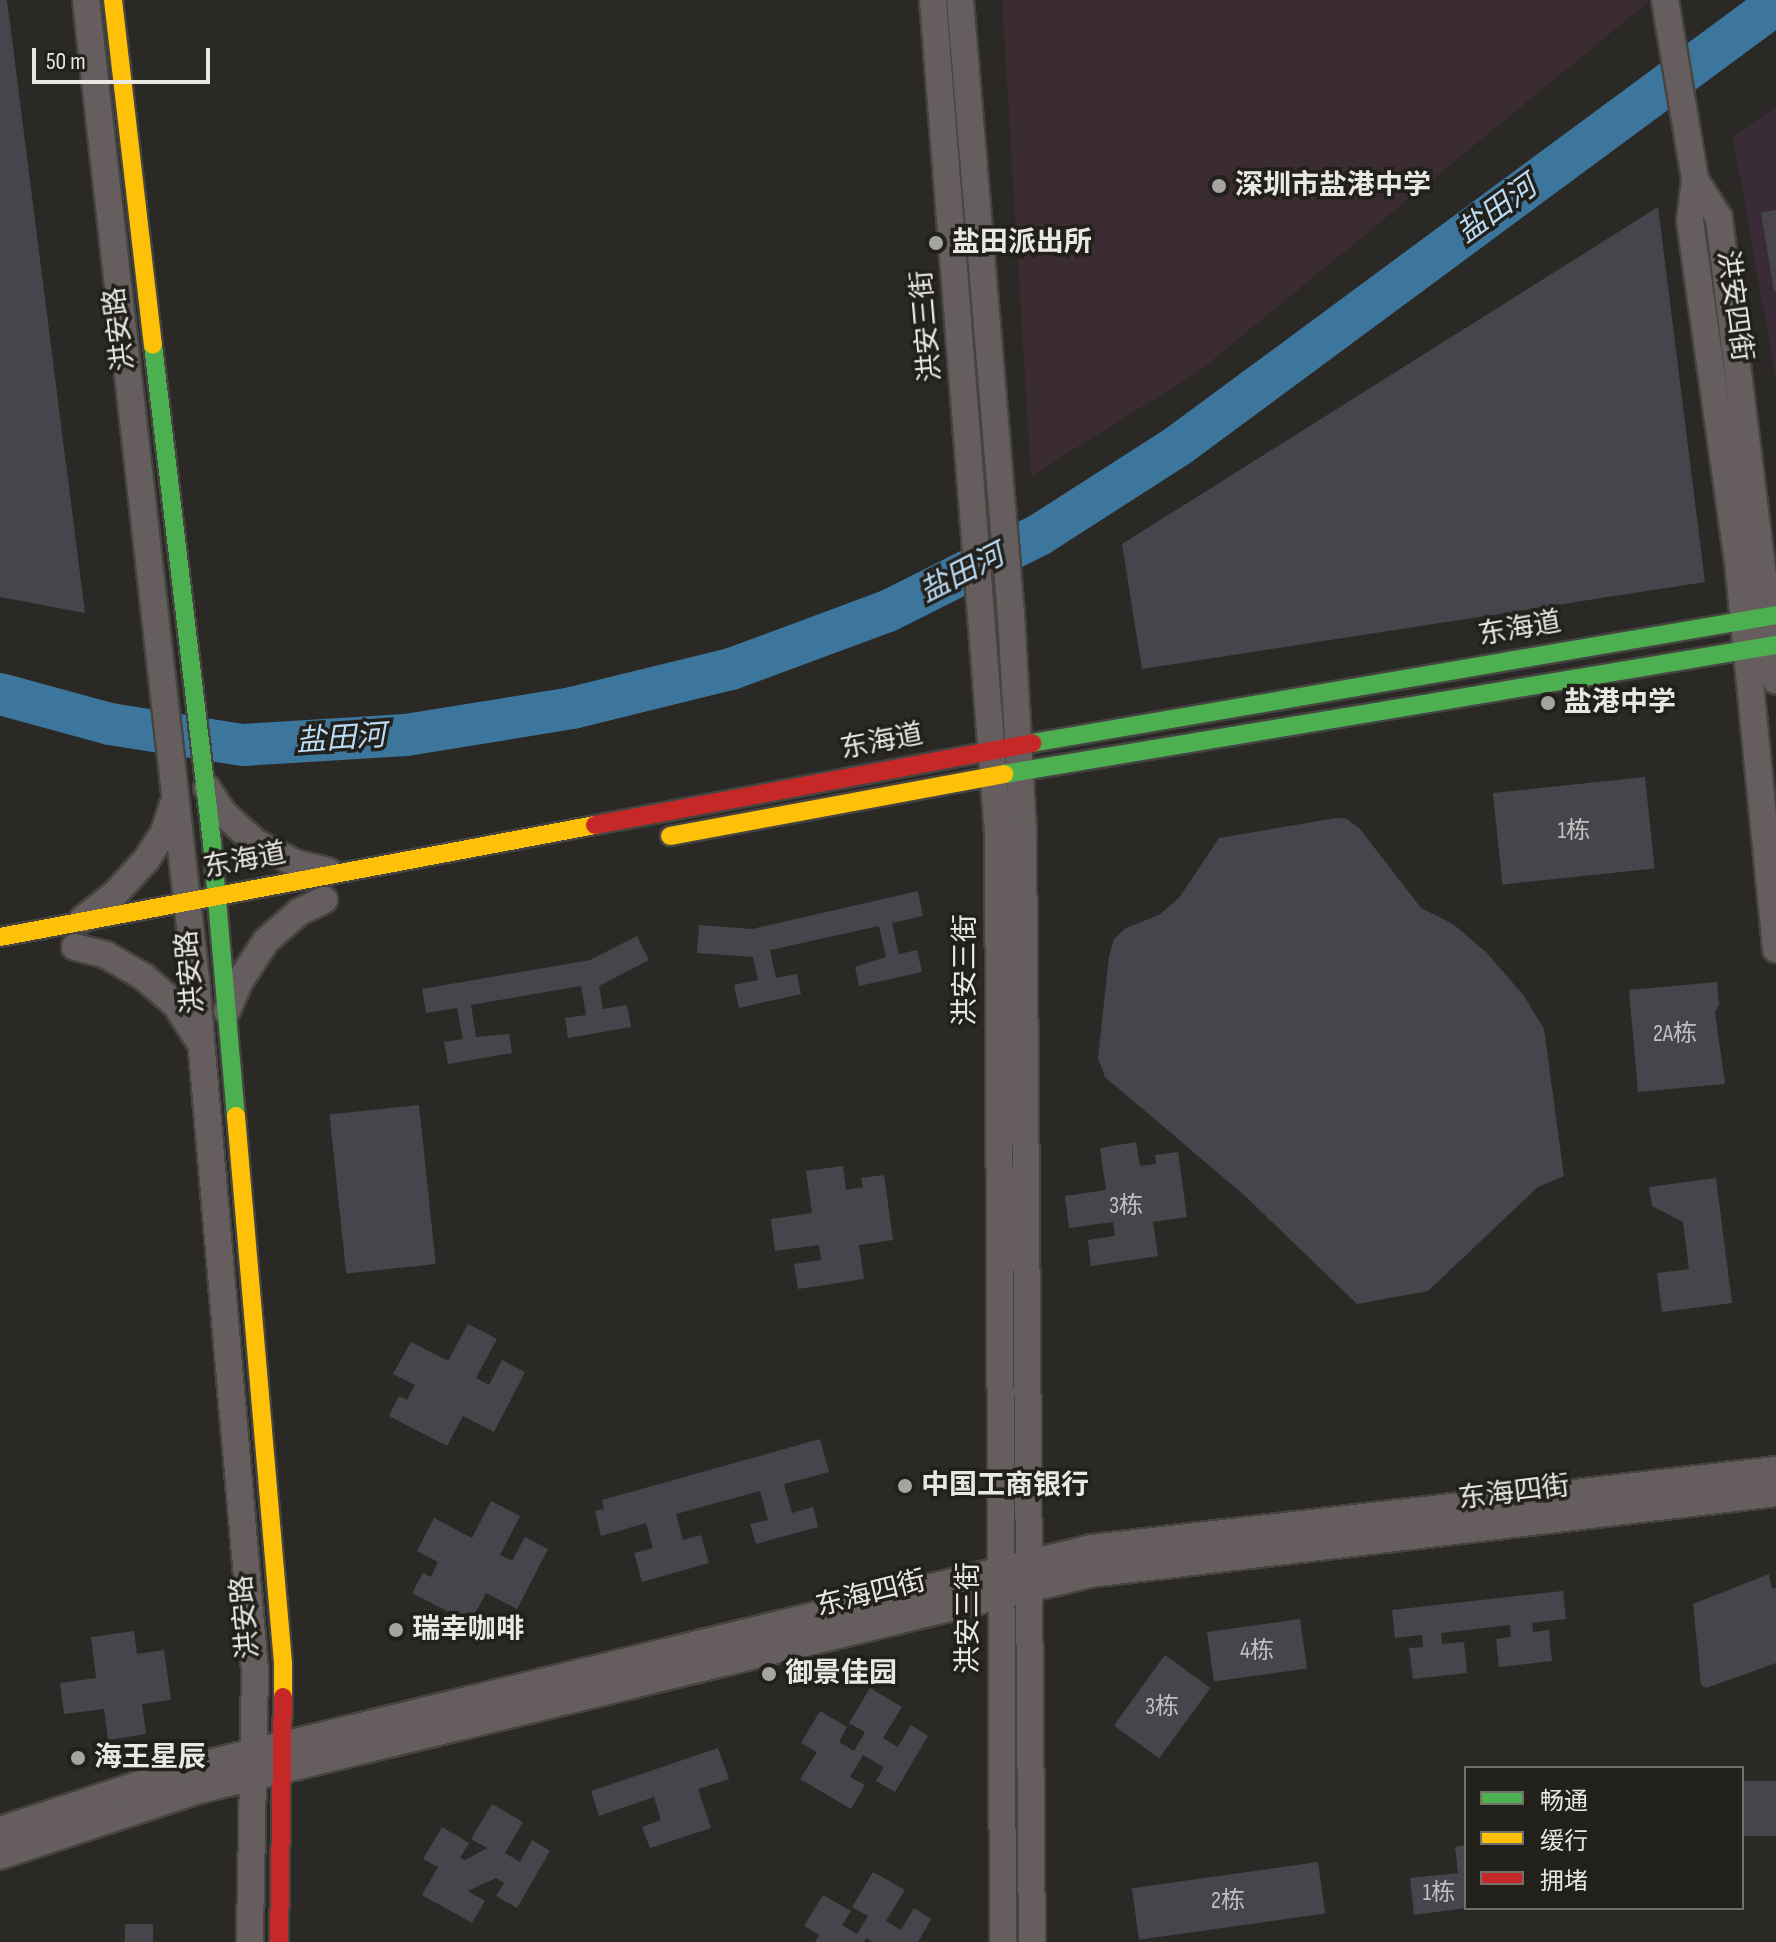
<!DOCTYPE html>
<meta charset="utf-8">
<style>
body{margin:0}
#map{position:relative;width:1776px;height:1942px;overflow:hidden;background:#2b2926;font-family:"Sofia Sans Condensed","Noto Sans SC",sans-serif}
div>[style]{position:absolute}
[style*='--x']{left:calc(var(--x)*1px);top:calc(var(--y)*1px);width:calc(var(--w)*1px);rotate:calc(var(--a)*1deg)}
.industrial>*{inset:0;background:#392c36}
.education>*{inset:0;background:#3b2b32}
.river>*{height:42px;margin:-21px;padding:0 21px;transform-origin:21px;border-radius:21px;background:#3d769c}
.building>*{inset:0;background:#47444b;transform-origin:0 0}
.roads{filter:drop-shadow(2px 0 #454441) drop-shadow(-2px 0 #454441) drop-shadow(0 2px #454441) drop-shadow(0 -2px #454441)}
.street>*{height:26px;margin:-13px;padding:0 13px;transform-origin:13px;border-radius:13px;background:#665e5e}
.fast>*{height:18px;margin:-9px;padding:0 9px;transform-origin:9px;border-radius:9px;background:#4caf50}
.slow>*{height:18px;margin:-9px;padding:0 9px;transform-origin:9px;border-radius:9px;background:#ffc107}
.jam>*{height:18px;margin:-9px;padding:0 9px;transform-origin:9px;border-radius:9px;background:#c62828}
.dots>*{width:22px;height:22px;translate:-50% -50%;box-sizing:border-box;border:4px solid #22201b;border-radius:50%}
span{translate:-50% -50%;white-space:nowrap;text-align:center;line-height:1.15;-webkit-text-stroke:7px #22201b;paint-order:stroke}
.number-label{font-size:24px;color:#c0bebe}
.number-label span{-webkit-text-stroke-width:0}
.poi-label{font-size:28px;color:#e9e7e4;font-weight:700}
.left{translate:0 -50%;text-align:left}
.street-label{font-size:28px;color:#e9e7e4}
.water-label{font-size:30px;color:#badbf3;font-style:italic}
.legend{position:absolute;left:1464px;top:1766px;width:280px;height:144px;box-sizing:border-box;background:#22201b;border:2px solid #72706b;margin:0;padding:10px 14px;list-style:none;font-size:24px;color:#e9e7e4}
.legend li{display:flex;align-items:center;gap:16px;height:40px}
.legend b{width:40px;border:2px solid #72706b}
.scale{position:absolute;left:32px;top:48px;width:178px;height:36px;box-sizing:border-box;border:4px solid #e9e7e4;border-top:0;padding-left:10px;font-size:24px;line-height:28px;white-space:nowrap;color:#e9e7e4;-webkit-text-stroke:6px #22201b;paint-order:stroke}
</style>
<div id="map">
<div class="industrial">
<div style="clip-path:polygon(1776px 107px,1776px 379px,1733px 137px)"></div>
</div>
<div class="education">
<div style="clip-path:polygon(1002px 0,1651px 0,1198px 372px,1031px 476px)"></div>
</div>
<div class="river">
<div style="--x:0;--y:694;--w:114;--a:15.3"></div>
<div style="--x:110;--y:724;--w:135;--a:9"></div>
<div style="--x:243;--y:745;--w:163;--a:-3.5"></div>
<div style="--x:406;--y:735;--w:168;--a:-9.2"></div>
<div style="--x:572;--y:708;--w:164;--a:-13.8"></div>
<div style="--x:731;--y:669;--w:167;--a:-20.3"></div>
<div style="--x:888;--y:611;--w:169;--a:-26.7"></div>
<div style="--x:1039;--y:535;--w:166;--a:-32.7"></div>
<div style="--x:1179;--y:445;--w:742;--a:-36.45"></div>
</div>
<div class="building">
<div style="clip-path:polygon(0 0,7px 0,85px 613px,0 597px)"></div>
<div style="clip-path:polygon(1658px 207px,1705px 582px,1142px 669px,1122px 544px)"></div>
<div style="clip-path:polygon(1776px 210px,1776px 291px,1774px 291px,1761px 213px)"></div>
<div style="left:1645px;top:777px;width:92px;height:153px;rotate:84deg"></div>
<div style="clip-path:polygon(1337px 818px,1347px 819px,1360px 829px,1421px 908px,1453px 924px,1486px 952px,1524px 996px,1544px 1029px,1564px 1176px,1538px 1187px,1428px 1291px,1357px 1304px,1244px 1195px,1105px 1077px,1098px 1058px,1109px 956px,1114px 939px,1126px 928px,1159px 915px,1179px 898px,1219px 838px)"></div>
<div style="clip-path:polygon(918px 891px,923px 916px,892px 923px,899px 954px,917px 950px,922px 972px,859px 986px,855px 967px,886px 957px,879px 926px,770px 950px,776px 978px,797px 974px,801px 994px,739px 1008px,734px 985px,758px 980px,753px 957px,697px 953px,699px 925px,752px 929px)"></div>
<div style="clip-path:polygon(637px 936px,649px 960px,599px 986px,603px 1009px,627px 1005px,631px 1027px,568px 1038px,565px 1018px,586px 1015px,581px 986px,471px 1005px,476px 1037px,509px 1034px,512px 1053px,448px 1064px,444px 1042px,463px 1039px,457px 1008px,426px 1013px,422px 989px,590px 960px)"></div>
<div style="clip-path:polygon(1717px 982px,1719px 1005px,1715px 1012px,1725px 1084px,1638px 1092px,1629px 990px)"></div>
<div style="left:419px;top:1105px;width:160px;height:90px;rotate:84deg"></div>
<div style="clip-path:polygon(1136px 1142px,1140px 1166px,1156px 1164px,1155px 1155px,1178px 1152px,1187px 1217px,1153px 1222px,1158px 1256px,1091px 1266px,1088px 1240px,1115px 1236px,1113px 1222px,1069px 1228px,1065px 1196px,1106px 1190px,1100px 1148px)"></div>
<div style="clip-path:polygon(843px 1166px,846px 1190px,863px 1187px,861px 1178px,884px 1175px,893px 1240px,859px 1245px,864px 1279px,798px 1289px,794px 1264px,821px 1260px,819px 1245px,775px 1251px,771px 1219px,812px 1213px,806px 1171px)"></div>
<div style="clip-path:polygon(1716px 1178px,1732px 1303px,1662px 1312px,1657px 1273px,1689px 1269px,1683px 1222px,1652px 1206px,1649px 1187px)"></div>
<div style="clip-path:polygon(468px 1324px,497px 1339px,476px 1378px,489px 1385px,502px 1360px,525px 1372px,494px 1432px,463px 1416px,447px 1446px,389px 1416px,399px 1396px,407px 1400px,415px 1385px,393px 1374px,411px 1342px,448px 1361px)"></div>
<div style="clip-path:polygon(820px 1439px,829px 1472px,784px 1484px,792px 1513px,813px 1507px,818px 1527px,756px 1544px,750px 1524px,768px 1520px,760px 1491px,676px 1514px,683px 1540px,701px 1535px,709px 1563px,642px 1582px,634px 1553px,653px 1548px,646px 1523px,601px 1536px,595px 1511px,604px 1509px,602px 1500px)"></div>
<div style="clip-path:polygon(491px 1501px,520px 1516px,500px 1555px,512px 1561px,525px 1537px,548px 1549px,517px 1609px,486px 1593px,470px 1623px,412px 1593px,423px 1573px,431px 1577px,438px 1562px,417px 1551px,434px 1518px,472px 1538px)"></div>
<div style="clip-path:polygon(1769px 1574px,1772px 1589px,1776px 1588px,1776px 1663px,1706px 1688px,1701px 1685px,1693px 1604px)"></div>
<div style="clip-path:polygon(1563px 1591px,1566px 1619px,1532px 1623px,1533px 1632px,1549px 1630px,1552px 1661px,1499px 1667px,1496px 1639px,1511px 1637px,1510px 1625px,1441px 1633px,1442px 1644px,1464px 1642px,1467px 1673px,1413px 1679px,1409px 1648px,1423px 1647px,1422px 1635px,1395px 1638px,1392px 1610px)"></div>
<div style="left:1300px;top:1619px;width:50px;height:94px;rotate:82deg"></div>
<div style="clip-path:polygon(134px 1631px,137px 1654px,164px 1650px,171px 1700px,142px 1704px,146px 1734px,108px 1740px,104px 1709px,64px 1714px,60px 1683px,96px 1678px,91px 1637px)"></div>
<div style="left:1165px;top:1655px;width:56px;height:87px;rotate:36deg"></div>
<div style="clip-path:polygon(870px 1688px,902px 1707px,883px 1738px,898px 1747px,911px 1725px,928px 1736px,895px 1792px,876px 1781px,884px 1767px,863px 1755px,850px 1777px,865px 1785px,851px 1809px,800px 1779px,817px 1752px,801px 1743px,820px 1711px,847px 1727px,839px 1742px,854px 1751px,865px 1732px,849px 1723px)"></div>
<div style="clip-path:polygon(718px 1748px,729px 1779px,698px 1789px,711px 1828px,650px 1848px,642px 1827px,661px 1820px,654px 1797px,599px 1816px,591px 1791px)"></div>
<div style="left:1776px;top:1781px;width:55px;height:34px;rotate:90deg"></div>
<div style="clip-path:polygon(492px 1804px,523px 1822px,505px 1853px,520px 1862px,532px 1840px,550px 1851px,517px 1908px,496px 1896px,504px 1883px,496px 1878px,468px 1891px,485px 1901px,472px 1923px,422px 1895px,438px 1867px,423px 1859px,442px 1827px,469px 1843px,460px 1858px,465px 1860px,487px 1848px,471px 1839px)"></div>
<div style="clip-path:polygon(1466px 1845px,1466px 1908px,1414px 1915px,1410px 1878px,1458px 1873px,1455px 1847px)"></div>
<div style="left:1318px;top:1862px;width:52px;height:188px;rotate:82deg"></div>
<div style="clip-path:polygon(873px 1872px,905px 1890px,886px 1921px,901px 1930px,914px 1908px,931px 1919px,918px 1942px,873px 1942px,866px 1938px,864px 1942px,815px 1942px,819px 1935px,804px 1926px,823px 1895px,851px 1911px,842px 1925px,857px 1934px,868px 1916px,852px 1907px)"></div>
<div style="left:153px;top:1924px;width:18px;height:28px;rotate:90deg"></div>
</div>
<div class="roads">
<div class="street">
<div style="--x:86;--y:0;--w:987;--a:83.6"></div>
<div style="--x:196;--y:981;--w:693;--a:85.11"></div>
<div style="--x:255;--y:1671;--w:271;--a:91.1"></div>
<div style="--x:933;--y:0;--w:837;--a:85.54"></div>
<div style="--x:998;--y:834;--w:1108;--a:89.74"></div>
<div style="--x:960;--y:0;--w:617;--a:85.26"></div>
<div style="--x:1011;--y:615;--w:217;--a:86.8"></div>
<div style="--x:1023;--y:832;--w:1110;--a:89.54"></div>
<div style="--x:1665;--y:0;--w:182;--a:80.5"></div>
<div style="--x:1695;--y:180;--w:41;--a:97"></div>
<div style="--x:1690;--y:221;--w:353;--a:82"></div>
<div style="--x:1739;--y:571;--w:380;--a:84.4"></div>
<div style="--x:1695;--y:180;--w:45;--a:57.7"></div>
<div style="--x:1719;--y:218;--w:466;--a:83"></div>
<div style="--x:207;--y:788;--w:30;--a:57"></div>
<div style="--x:223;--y:813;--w:43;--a:42.2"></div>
<div style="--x:255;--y:842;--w:45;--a:27.7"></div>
<div style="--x:295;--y:863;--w:34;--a:14"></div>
<div style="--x:83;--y:919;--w:41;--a:-38"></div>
<div style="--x:115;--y:894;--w:46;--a:-47.6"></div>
<div style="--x:146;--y:860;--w:33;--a:-57"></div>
<div style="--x:164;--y:832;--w:28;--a:-72"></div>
<div style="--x:75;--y:947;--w:32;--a:14"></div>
<div style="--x:106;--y:955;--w:44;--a:30.1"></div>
<div style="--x:144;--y:977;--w:43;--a:41.2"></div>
<div style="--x:176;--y:1005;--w:43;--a:57.4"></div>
<div style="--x:227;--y:1011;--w:33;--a:-67"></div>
<div style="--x:240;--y:981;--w:48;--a:-57"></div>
<div style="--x:266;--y:941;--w:44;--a:-41.3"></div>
<div style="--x:299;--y:912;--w:28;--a:-26"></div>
<div style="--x:0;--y:1830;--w:203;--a:-18.1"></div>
<div style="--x:193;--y:1767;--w:925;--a:-13.69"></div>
<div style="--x:1092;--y:1548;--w:688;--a:-6.51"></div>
<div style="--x:0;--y:1856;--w:206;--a:-18.4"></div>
<div style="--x:195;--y:1791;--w:921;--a:-13.63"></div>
<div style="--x:1090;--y:1574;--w:691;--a:-6.73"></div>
</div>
<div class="fast">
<div style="--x:153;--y:345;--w:501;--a:83.24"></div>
<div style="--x:212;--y:843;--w:274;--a:85"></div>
<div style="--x:1032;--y:743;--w:755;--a:-9.76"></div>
<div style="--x:1004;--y:774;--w:783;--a:-9.49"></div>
</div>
<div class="slow">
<div style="--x:113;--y:0;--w:347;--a:83.4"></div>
<div style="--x:670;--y:836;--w:340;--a:-10.5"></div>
<div style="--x:0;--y:937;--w:605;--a:-10.66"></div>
<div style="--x:236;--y:1116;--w:549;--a:85.09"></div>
<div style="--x:283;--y:1663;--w:34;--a:90"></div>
</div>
<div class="jam">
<div style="--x:595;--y:825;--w:445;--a:-10.6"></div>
<div style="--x:279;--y:1942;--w:245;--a:-89.1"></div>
</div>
</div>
<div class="dots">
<div style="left:1219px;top:186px;background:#a6a4a2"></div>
<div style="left:936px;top:243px;background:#a6a4a2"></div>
<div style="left:1548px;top:703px;background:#a6a4a2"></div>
<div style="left:905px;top:1486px;background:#a6a4a2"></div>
<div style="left:396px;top:1630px;background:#a6a4a2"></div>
<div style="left:769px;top:1674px;background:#a6a4a2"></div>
<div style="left:78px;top:1758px;background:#a6a4a2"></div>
</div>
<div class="number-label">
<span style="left:1574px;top:831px">1栋</span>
<span style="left:1675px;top:1034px">2A栋</span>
<span style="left:1126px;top:1206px">3栋</span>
<span style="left:1257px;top:1651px">4栋</span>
<span style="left:1162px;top:1707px">3栋</span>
<span style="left:1439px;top:1893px">1栋</span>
<span style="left:1228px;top:1901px">2栋</span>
</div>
<div class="poi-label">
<span class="left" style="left:1235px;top:186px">深圳市盐港中学</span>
<span class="left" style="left:952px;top:243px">盐田派出所</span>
<span class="left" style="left:1564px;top:703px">盐港中学</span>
<span class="left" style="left:921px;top:1486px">中国工商银行</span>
<span class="left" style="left:412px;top:1630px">瑞幸咖啡</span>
<span class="left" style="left:785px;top:1674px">御景佳园</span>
<span class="left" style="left:94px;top:1758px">海王星辰</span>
</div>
<div class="street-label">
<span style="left:1734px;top:306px;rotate:82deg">洪安四街</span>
<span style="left:927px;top:326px;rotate:-95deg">洪安三街</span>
<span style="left:120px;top:329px;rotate:-97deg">洪安路</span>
<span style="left:1520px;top:629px;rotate:-10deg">东海道</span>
<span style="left:882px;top:742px;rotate:-11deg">东海道</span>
<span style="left:245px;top:861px;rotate:-11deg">东海道</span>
<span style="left:966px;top:970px;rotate:-90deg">洪安三街</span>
<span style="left:191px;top:972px;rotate:-95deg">洪安路</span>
<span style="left:1514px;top:1493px;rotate:-7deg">东海四街</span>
<span style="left:871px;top:1594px;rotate:-14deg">东海四街</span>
<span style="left:246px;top:1617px;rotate:-95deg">洪安路</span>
<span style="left:969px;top:1618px;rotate:-90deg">洪安三街</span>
</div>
<div class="water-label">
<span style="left:1497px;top:210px;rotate:-36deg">盐田河</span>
<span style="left:962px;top:574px;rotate:-27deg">盐田河</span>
<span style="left:341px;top:739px;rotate:-4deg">盐田河</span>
</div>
<ul class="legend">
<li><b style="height:10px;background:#4caf50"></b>畅通</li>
<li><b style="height:10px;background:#ffc107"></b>缓行</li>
<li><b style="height:10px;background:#c62828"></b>拥堵</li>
</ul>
<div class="scale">50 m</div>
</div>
